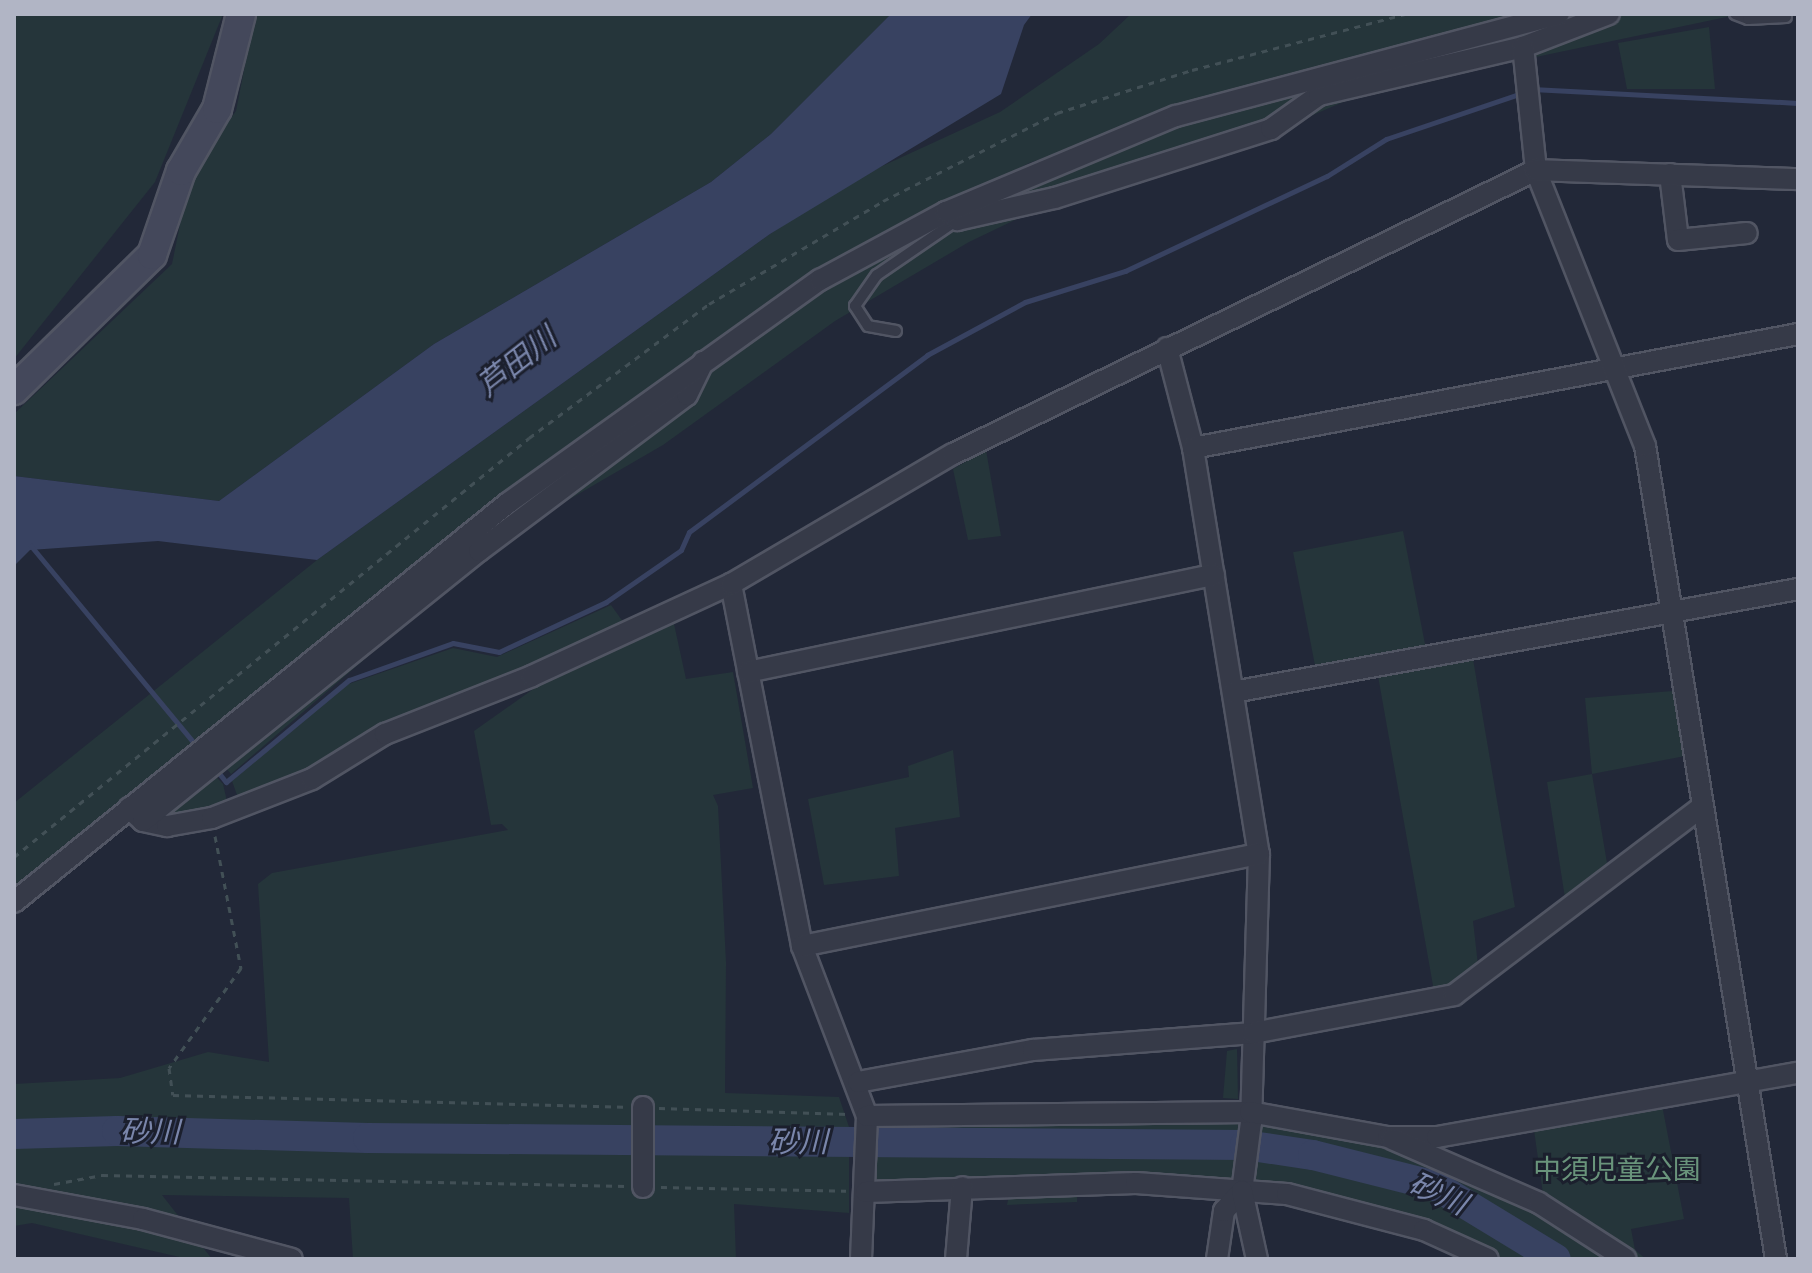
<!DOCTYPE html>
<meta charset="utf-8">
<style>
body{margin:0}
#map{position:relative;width:1812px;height:1273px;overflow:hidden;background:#222838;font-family:Helvetica,"Noto Sans JP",sans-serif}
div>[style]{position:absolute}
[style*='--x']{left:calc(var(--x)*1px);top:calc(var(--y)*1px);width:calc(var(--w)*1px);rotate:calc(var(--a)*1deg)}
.green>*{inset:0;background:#25353a;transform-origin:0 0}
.water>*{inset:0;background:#384261}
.stream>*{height:5px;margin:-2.5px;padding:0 2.5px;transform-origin:2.5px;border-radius:2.5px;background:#384261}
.river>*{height:30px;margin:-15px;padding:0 15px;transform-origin:15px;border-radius:15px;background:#384261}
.path>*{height:3px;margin-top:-1.5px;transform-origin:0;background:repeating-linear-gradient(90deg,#425056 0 6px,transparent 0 12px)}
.roads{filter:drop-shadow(2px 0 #515563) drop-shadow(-2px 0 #515563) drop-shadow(0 2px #515563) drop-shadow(0 -2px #515563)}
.lane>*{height:10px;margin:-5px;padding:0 5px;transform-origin:5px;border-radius:5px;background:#363a48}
.street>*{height:20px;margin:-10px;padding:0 10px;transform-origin:10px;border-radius:10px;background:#363a48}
.secondary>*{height:28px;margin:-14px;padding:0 14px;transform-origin:14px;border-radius:14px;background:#44485b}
span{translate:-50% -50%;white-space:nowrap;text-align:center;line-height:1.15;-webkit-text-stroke:6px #1b1f2d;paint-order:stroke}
.park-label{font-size:28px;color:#69947b}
.water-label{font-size:30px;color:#7a86ab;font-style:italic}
.frame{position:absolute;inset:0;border:16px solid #b1b5c5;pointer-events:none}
</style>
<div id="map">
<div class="green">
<div style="clip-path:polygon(14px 14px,223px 14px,155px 182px,14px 359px)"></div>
<div style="clip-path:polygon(255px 14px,891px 14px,771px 134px,711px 182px,434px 344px,219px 501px,14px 476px,14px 414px,172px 264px,190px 175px,236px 111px)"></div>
<div style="clip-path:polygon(1131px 14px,1526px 14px,1274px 80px,1029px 163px,823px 272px,525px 478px,14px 889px,14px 803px,317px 560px,770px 234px,852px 180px,1000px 112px,1099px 44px)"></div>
<div style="clip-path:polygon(1591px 14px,1741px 14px,1364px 93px,1306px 118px,1098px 180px,969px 242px,835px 321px,663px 445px,556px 507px,430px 603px,231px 774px,212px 751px,518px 504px,736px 348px,916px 234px,1087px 156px,1326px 81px)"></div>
<div style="clip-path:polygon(1709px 27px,1715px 89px,1627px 89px,1618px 43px)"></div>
<div style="clip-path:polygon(986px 450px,1001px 536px,968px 540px,953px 469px)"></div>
<div style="left:1403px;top:531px;width:119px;height:112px;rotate:79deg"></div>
<div style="clip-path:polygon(611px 605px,626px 626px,306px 777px,237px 795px,232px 781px,343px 686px,453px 648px,497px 657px)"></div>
<div style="clip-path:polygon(674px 624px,686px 679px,733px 672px,753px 788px,713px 795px,718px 806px,726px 962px,725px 1093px,839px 1097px,849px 1127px,849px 1213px,734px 1204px,736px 1259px,353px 1259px,349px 1198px,162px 1195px,212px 1259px,188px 1259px,32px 1223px,14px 1226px,14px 1084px,120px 1078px,208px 1052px,269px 1062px,258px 884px,272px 873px,508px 830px,502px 824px,491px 825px,474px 731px,539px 685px)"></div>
<div style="clip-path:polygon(1473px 659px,1515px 907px,1473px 921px,1478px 965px,1453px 987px,1434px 991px,1378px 676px)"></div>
<div style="clip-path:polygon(1673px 691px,1685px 756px,1592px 774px,1607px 863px,1565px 898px,1547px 782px,1592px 774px,1585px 698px)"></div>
<div style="clip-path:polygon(953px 750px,960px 817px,895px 828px,899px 876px,824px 885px,808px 799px,909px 777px,908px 766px)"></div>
<div style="clip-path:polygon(200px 760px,223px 784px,228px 806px,181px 817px,149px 805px)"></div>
<div style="clip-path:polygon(1237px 1049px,1238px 1099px,1223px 1098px,1227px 1051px)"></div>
<div style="clip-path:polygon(1662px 1105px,1684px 1219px,1631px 1229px,1635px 1250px,1646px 1259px,1505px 1259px,1349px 1201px,1253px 1187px,1259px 1126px,1420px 1147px,1543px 1194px,1534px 1130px)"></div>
<div style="left:874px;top:1123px;width:364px;height:62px"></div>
<div style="clip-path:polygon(1010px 1191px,1077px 1192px,1077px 1202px,1007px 1205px)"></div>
</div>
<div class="water">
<div style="clip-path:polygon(891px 14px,1032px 14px,1024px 25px,1001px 94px,770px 234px,317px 560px,158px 541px,30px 550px,14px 566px,14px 476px,219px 501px,434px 344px,711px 182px,771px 134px)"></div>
</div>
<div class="stream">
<div style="--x:1532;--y:89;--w:266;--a:3"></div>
<div style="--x:31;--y:546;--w:262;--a:50.4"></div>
<div style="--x:215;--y:768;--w:18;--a:52"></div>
<div style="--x:226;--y:782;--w:160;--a:-39.7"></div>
<div style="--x:349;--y:680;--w:110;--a:-19.6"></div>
<div style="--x:453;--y:643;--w:47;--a:11.1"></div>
<div style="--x:499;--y:652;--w:118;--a:-25"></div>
<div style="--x:606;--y:602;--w:91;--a:-34.7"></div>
<div style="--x:681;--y:550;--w:20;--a:-66"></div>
<div style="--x:689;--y:532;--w:297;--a:-36.6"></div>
<div style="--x:927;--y:355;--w:111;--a:-28.4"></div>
<div style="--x:1025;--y:302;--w:105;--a:-17.2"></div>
<div style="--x:1125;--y:271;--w:223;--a:-25.2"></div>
<div style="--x:1327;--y:176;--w:70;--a:-32.1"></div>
<div style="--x:1386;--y:139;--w:144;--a:-18.7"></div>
</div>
<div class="river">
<div style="--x:14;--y:1134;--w:103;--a:-1.7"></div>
<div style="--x:117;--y:1131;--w:251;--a:1.6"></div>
<div style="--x:368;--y:1138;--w:877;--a:0.46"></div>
<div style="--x:1245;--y:1145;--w:69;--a:8.4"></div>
<div style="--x:1313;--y:1155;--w:127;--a:14.1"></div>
<div style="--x:1436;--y:1186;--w:140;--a:31.3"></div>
</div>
<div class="path">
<div style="--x:215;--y:836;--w:135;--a:78.9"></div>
<div style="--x:241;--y:968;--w:123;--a:125.8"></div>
<div style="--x:169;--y:1068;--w:27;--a:82"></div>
<div style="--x:173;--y:1095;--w:451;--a:1.5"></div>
<div style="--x:14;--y:857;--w:664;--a:-39.13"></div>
<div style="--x:529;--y:438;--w:224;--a:-36.7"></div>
<div style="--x:709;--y:304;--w:202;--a:-30.6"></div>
<div style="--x:883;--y:201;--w:195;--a:-26.8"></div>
<div style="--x:1057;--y:113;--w:142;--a:-17.7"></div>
<div style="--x:1192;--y:70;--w:221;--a:-14.7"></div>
<div style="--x:659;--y:1108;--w:189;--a:1.8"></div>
<div style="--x:54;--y:1184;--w:49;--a:-10.6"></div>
<div style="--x:102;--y:1175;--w:524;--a:1.2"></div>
<div style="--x:661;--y:1187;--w:185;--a:1.2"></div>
</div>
<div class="roads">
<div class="lane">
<div style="--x:1735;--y:14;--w:14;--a:21"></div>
<div style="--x:1748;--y:19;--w:38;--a:-3"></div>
<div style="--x:896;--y:331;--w:28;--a:-170"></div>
<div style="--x:868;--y:326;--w:24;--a:-123"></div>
<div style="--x:855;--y:306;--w:38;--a:-55"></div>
<div style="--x:877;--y:275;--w:97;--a:-34.5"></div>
</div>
<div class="street">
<div style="--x:1670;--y:174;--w:66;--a:83.1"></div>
<div style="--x:1678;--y:240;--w:69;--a:-5.8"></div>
<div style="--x:946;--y:212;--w:14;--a:36"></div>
<div style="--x:957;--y:220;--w:100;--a:-12.7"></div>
<div style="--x:1055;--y:198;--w:227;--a:-17.7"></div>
<div style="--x:1271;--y:129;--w:59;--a:-35.3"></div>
<div style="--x:1319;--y:95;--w:210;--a:-13.2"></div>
<div style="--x:1523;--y:47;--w:92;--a:-21"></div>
<div style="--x:1167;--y:348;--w:103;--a:75.4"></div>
<div style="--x:1193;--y:448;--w:411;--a:80.8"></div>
<div style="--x:1259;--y:854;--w:268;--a:91.7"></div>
<div style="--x:1251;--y:1122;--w:70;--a:97.4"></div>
<div style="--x:1193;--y:448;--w:616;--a:-10.67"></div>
<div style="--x:731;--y:584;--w:369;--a:78.9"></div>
<div style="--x:802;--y:946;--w:182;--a:69.1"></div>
<div style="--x:867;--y:1116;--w:143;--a:92.4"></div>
<div style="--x:748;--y:672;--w:476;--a:-11.8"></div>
<div style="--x:1233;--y:692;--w:574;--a:-10.33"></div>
<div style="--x:129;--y:808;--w:19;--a:43"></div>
<div style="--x:143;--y:821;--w:25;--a:12"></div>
<div style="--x:167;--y:826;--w:46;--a:-10.1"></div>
<div style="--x:212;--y:818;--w:107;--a:-21.3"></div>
<div style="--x:312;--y:779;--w:86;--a:-31.7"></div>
<div style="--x:385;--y:734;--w:158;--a:-21.5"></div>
<div style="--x:532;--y:676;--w:219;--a:-24.8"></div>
<div style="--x:731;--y:584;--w:257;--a:-30.4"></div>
<div style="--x:953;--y:454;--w:648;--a:-25.97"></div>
<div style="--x:1536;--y:170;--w:124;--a:-96"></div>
<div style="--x:143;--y:821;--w:431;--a:-38.8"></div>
<div style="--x:479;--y:551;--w:260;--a:-36.9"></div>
<div style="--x:687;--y:395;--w:37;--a:-64"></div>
<div style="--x:14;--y:902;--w:635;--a:-38.93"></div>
<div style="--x:508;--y:503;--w:384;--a:-35.6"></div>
<div style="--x:820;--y:280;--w:143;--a:-28.4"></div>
<div style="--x:946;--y:212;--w:249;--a:-22.7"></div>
<div style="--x:1176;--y:116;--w:396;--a:-14.9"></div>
<div style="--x:802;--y:946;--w:466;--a:-11.4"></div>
<div style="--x:858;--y:1082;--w:178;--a:-10.4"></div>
<div style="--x:1033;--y:1050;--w:221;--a:-4.4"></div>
<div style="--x:1253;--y:1033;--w:205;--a:-10.7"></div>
<div style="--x:1454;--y:995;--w:309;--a:-37.2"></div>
<div style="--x:643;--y:1107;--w:80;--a:90"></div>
<div style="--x:867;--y:1116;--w:383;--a:-0.6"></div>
<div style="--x:1250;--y:1112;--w:140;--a:10.3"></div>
<div style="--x:1388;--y:1137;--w:49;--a:0"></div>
<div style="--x:1437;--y:1137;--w:367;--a:-10.1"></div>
<div style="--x:1392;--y:1139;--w:160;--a:23.5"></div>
<div style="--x:1539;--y:1203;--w:103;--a:32.8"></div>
<div style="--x:866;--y:1192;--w:270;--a:-1.9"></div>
<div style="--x:1136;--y:1183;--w:151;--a:4.2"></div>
<div style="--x:1287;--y:1194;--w:142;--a:14.7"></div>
<div style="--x:1424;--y:1230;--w:70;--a:24.4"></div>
<div style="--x:14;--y:1195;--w:131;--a:10.5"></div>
<div style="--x:143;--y:1219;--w:154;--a:15"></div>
<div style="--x:956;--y:1259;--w:72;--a:-85.2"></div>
<div style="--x:1217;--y:1259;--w:49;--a:-81.7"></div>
<div style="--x:1224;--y:1211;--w:27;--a:-48"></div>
<div style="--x:1242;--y:1191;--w:70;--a:77.6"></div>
<div style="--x:1776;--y:1259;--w:823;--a:-99.15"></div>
<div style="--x:1645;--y:446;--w:297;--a:-111.6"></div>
<div style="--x:1536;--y:170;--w:262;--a:2"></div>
</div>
<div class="secondary">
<div style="--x:14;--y:390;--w:193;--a:-44.4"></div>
<div style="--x:152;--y:255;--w:89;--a:-71"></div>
<div style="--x:181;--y:171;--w:72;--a:-59.9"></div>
<div style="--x:217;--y:109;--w:98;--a:-75.8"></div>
</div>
</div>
<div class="park-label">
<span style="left:1617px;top:1170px">中須児童公園</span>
</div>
<div class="water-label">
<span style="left:517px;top:362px;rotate:-38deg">芦田川</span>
<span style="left:150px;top:1132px;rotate:1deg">砂川</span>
<span style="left:798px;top:1142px">砂川</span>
<span style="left:1438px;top:1194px;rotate:24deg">砂川</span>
</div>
<div class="frame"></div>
</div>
